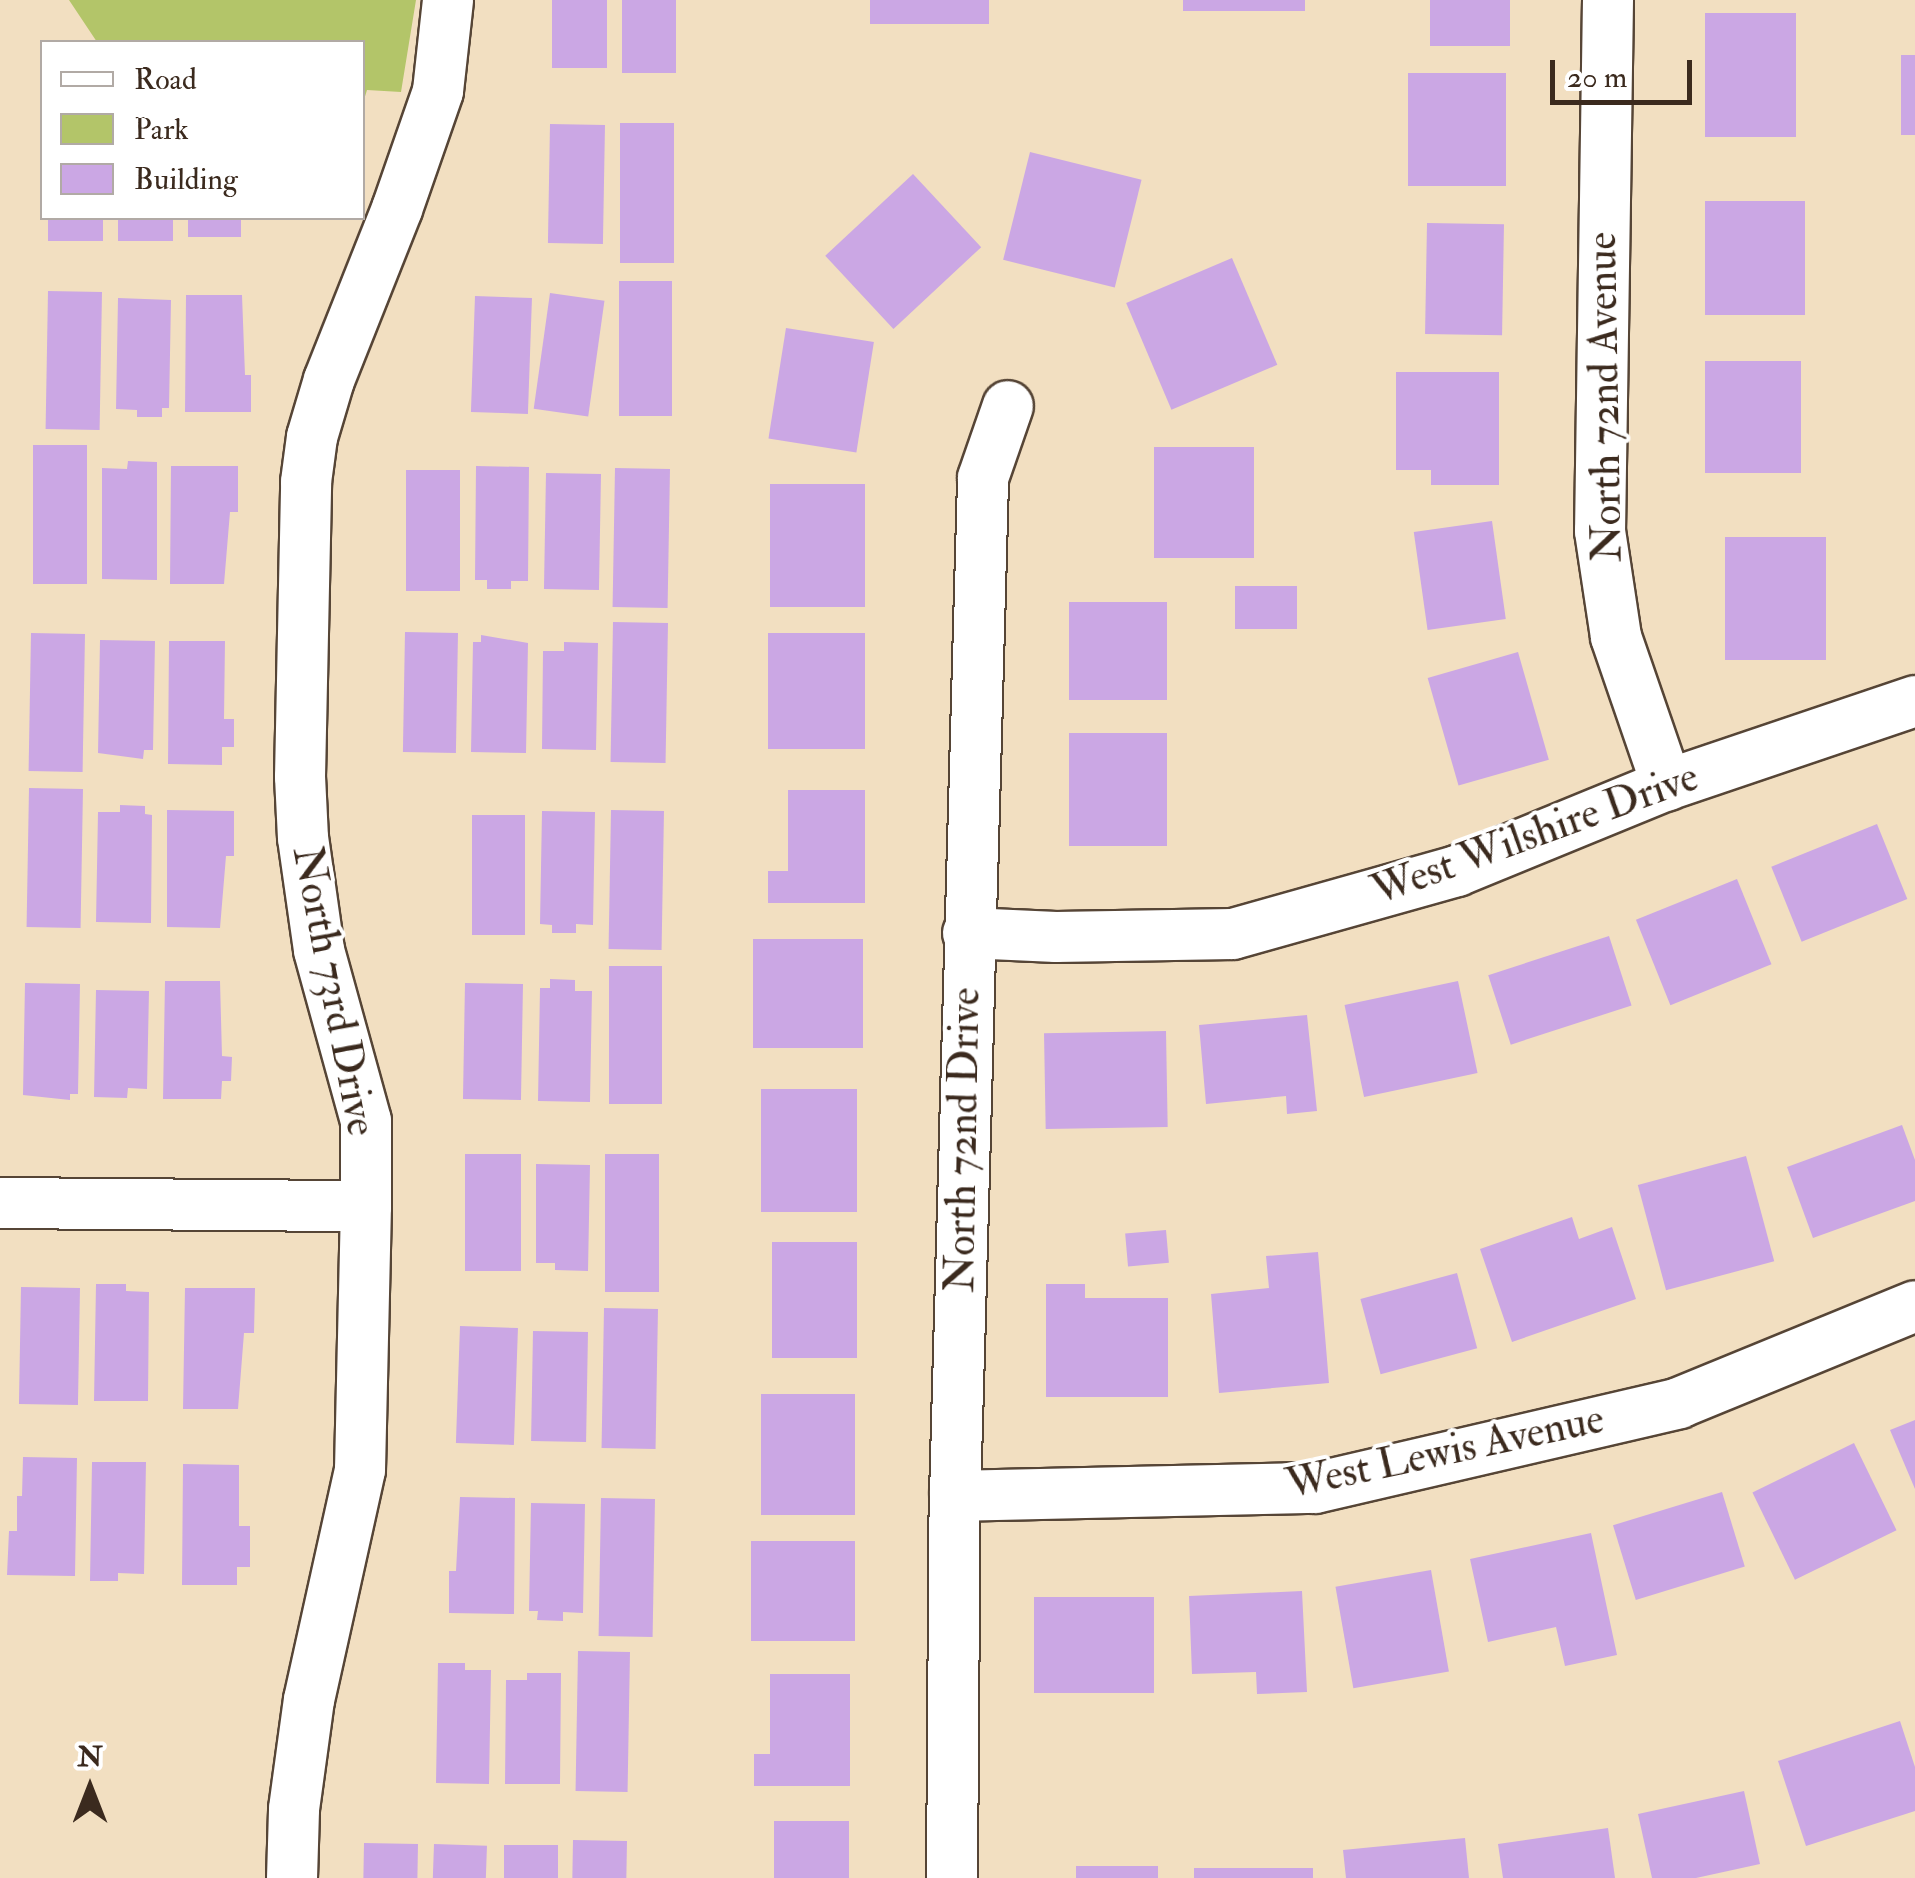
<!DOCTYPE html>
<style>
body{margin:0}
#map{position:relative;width:1915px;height:1878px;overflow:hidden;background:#f2dfc1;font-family:"IM FELL Double Pica",serif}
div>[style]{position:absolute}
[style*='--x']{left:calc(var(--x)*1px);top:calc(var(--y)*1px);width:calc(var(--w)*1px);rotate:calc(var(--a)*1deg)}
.green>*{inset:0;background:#b3c569}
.building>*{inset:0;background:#cba7e4;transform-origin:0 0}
.roads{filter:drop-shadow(2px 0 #564536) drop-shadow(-2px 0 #564536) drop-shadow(0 2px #564536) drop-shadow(0 -2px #564536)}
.minor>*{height:50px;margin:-25px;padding:0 25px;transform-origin:25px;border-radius:25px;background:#fff}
span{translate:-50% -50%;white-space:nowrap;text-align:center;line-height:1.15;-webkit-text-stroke:8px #fff;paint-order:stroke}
.street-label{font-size:42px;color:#3b2a1e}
.legend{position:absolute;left:40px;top:40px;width:325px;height:180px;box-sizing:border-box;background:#fff;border:2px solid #b1aaa5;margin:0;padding:12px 18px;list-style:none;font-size:30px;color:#3b2a1e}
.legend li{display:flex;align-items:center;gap:20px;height:50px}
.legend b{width:50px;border:2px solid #b1aaa5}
.north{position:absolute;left:40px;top:1738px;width:100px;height:100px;-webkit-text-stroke:8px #fff;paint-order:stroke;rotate:0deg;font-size:28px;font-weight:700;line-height:40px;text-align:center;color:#3b2a1e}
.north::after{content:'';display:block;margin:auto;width:35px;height:45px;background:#3b2a1e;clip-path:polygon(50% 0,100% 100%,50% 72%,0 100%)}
.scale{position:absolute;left:1550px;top:60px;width:142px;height:45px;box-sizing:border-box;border:5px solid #3b2a1e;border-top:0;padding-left:12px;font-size:30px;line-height:35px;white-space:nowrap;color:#3b2a1e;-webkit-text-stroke:8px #fff;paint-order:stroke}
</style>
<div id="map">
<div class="green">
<div style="clip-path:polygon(69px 0,416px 0,401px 92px,367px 90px,363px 103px,362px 42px,97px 42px)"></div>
</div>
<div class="building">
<div style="left:552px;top:0;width:55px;height:68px"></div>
<div style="left:622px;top:0;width:54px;height:73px"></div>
<div style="left:870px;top:0;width:119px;height:24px"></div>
<div style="left:1183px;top:0;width:122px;height:11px"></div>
<div style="left:1430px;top:0;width:80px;height:46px"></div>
<div style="left:1705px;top:13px;width:91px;height:124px"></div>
<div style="left:1901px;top:55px;width:14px;height:80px"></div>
<div style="left:1408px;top:73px;width:98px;height:113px"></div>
<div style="left:620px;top:123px;width:54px;height:140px"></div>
<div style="left:550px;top:124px;width:55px;height:119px;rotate:1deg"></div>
<div style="left:1030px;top:152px;width:115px;height:111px;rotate:14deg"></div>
<div style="left:913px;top:174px;width:100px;height:120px;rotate:47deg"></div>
<div style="left:1705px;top:201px;width:100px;height:114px"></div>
<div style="left:48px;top:218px;width:55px;height:23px"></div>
<div style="left:118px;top:218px;width:55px;height:23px"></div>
<div style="left:188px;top:218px;width:53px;height:19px"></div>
<div style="left:1427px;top:223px;width:77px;height:111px;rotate:1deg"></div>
<div style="left:1232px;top:258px;width:116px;height:115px;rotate:67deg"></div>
<div style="left:619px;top:281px;width:53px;height:135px"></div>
<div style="left:48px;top:291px;width:54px;height:138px;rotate:1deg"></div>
<div style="left:550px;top:293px;width:55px;height:117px;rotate:8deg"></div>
<div style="clip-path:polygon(186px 295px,242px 295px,245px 375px,251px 375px,251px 412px,185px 412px)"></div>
<div style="left:475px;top:296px;width:57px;height:116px;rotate:2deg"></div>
<div style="clip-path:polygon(118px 298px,171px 300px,169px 408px,162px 408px,162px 417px,137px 417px,137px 410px,116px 409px)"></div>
<div style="left:786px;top:328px;width:89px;height:112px;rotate:9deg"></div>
<div style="left:1705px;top:361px;width:96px;height:112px"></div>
<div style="clip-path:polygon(1396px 372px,1499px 372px,1499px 485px,1431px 485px,1431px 470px,1396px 470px)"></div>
<div style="left:33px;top:445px;width:54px;height:139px"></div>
<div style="left:1154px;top:447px;width:100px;height:111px"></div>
<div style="clip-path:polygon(128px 461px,157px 462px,157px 580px,102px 579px,102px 468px,127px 469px)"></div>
<div style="clip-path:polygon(171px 466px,238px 466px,238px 512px,230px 512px,224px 584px,170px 584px)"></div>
<div style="clip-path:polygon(476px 466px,529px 467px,528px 581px,511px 581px,511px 589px,487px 589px,487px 580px,475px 580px)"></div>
<div style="left:615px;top:468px;width:55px;height:139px;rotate:1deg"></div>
<div style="left:406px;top:470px;width:54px;height:121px"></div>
<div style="left:546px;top:473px;width:55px;height:116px;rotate:1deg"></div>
<div style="left:770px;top:484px;width:95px;height:123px"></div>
<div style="left:1492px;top:521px;width:99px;height:79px;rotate:82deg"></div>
<div style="left:1725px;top:537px;width:101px;height:123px"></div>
<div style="left:1235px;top:586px;width:62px;height:43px"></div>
<div style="left:1069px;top:602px;width:98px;height:98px"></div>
<div style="left:613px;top:622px;width:55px;height:140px;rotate:1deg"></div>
<div style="left:405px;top:632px;width:53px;height:120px;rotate:1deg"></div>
<div style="left:31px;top:633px;width:54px;height:138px;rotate:1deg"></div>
<div style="left:768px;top:633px;width:97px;height:116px"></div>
<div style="clip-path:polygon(481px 635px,528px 643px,526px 753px,471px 752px,473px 642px,481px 642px)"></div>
<div style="clip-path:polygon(100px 640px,155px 641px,153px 750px,144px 750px,143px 759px,98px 753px)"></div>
<div style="clip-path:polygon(169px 641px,225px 641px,224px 719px,234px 719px,234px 747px,222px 747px,222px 765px,168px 764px)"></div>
<div style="clip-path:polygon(564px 642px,598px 643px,596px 750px,542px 749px,543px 651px,564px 651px)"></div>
<div style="left:1518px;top:652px;width:112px;height:94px;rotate:74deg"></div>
<div style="left:1069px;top:733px;width:98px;height:113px"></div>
<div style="left:29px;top:788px;width:54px;height:139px;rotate:1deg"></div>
<div style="clip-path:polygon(788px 790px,865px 790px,865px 903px,768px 903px,768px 871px,788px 871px)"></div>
<div style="clip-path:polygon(120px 805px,145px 806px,145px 814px,152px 815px,151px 923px,96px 922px,98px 812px,120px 812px)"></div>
<div style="clip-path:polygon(167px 810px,234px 811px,234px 856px,226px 856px,220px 928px,167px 927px)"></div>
<div style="left:611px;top:810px;width:53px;height:139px;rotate:1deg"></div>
<div style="clip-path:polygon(542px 811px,595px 812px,593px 925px,576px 924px,576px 933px,552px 933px,552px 925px,540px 924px)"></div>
<div style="left:472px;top:815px;width:53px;height:120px"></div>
<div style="left:1877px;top:824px;width:81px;height:114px;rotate:68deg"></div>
<div style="left:1737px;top:879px;width:92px;height:109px;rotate:68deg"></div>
<div style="left:1609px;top:936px;width:73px;height:127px;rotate:72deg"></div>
<div style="left:753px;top:939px;width:110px;height:109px"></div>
<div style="left:609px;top:966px;width:53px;height:138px"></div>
<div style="clip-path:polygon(550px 979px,575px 980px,575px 991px,592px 991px,590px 1102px,538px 1101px,540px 988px,550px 988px)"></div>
<div style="clip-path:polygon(165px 981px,220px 981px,222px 1056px,232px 1057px,231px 1081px,222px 1081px,221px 1099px,163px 1099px)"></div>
<div style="left:1458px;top:981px;width:94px;height:116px;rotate:78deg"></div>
<div style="clip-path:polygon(25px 983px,80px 984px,78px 1094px,70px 1094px,70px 1100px,23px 1095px)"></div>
<div style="left:465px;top:983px;width:58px;height:116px;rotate:1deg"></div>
<div style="clip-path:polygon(96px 990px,149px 991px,147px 1089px,128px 1088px,127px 1098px,94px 1097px)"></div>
<div style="clip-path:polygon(1307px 1015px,1317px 1111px,1287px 1114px,1286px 1096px,1206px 1104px,1199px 1025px)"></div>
<div style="left:1166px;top:1031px;width:96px;height:122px;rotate:89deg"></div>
<div style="left:761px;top:1089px;width:96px;height:123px"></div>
<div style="clip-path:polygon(1902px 1125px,1915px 1160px,1915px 1201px,1813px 1238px,1787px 1167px)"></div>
<div style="left:465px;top:1154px;width:56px;height:117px"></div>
<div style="left:605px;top:1154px;width:54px;height:138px"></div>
<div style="left:1746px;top:1156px;width:109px;height:112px;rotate:75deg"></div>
<div style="clip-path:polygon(536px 1164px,590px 1165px,588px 1271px,555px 1270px,555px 1263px,536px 1263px)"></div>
<div style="clip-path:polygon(1572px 1217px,1579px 1239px,1612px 1227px,1636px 1299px,1512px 1342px,1480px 1249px)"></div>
<div style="left:1166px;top:1230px;width:33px;height:41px;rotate:85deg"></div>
<div style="left:772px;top:1242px;width:85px;height:116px"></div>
<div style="clip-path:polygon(1318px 1252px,1329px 1383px,1219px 1393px,1211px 1294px,1269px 1288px,1266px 1256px)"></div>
<div style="left:1457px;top:1273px;width:78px;height:100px;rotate:75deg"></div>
<div style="clip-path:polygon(96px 1284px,126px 1284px,126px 1291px,149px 1292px,148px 1401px,94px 1401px)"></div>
<div style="clip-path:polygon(1046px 1284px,1085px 1284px,1085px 1298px,1168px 1298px,1168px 1397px,1046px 1397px)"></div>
<div style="left:21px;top:1287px;width:59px;height:117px;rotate:1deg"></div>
<div style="clip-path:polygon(185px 1288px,255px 1288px,254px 1333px,244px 1333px,238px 1409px,183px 1409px)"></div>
<div style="left:604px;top:1308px;width:54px;height:140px;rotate:1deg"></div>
<div style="left:460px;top:1326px;width:58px;height:117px;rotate:2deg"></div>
<div style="left:533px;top:1331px;width:55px;height:110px;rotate:1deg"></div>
<div style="left:761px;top:1394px;width:94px;height:121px"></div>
<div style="clip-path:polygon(1915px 1420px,1915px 1489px,1890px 1430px)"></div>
<div style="left:1854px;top:1443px;width:97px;height:113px;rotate:64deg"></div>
<div style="clip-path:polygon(23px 1457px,77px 1458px,75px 1576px,7px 1575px,9px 1531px,17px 1531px,17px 1496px,22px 1496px)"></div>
<div style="clip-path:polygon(92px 1462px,146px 1462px,144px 1574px,118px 1573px,118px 1581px,90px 1581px)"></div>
<div style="clip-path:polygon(183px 1464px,239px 1465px,239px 1526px,250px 1526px,250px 1567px,237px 1567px,237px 1585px,182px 1585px)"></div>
<div style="left:1722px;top:1492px;width:78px;height:114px;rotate:73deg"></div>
<div style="clip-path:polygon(460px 1497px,515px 1498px,514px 1614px,449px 1613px,449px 1571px,456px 1571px)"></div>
<div style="left:601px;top:1498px;width:54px;height:138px;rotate:1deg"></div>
<div style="clip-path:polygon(531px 1503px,585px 1504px,583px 1613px,563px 1612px,563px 1621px,537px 1620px,538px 1611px,529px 1611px)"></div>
<div style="clip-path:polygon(1591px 1533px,1617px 1655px,1565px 1666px,1556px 1627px,1488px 1642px,1470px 1559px)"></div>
<div style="left:751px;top:1541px;width:104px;height:100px"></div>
<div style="left:1431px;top:1570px;width:103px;height:97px;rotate:80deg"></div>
<div style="clip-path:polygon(1302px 1591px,1307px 1692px,1257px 1694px,1256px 1672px,1192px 1674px,1189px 1596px)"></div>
<div style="left:1034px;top:1597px;width:120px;height:96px"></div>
<div style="left:578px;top:1651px;width:52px;height:140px;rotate:1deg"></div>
<div style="clip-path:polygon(438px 1663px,465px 1663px,465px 1670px,491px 1670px,489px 1784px,436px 1783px)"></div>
<div style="clip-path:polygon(527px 1673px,561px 1673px,560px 1784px,505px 1784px,506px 1680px,527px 1680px)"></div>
<div style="clip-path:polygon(770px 1674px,850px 1674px,850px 1786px,754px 1786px,754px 1754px,770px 1754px)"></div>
<div style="clip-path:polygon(1900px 1721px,1915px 1767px,1915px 1811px,1806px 1846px,1778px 1761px)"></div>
<div style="clip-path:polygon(1744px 1791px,1760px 1864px,1696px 1878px,1652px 1878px,1638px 1814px)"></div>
<div style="left:774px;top:1821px;width:75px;height:57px"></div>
<div style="clip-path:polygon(1608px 1828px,1615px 1878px,1503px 1878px,1498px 1844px)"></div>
<div style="clip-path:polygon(1465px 1838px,1469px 1878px,1346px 1878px,1343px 1850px)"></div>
<div style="left:573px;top:1840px;width:54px;height:38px;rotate:1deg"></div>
<div style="left:364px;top:1843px;width:54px;height:35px;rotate:1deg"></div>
<div style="left:434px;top:1844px;width:53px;height:34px;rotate:2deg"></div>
<div style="left:504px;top:1845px;width:54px;height:33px"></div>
<div style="left:1076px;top:1866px;width:82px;height:12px"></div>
<div style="left:1313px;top:1868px;width:10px;height:119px;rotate:90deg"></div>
</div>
<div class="roads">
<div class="minor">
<div style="--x:1608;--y:0;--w:531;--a:90.86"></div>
<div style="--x:1600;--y:531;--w:107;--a:81.4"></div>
<div style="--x:1616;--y:637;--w:157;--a:71"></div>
<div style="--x:968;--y:933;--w:88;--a:2.6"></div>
<div style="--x:1056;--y:937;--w:177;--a:-1"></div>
<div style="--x:1233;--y:934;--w:233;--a:-15.7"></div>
<div style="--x:1457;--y:871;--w:227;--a:-22.3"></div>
<div style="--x:1667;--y:785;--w:262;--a:-18.7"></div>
<div style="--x:0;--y:1203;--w:366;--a:0.5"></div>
<div style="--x:955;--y:1496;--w:360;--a:-1.3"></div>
<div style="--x:1315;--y:1488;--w:374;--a:-13.1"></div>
<div style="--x:1679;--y:1403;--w:255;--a:-22.3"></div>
<div style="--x:292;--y:1878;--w:69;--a:-88.3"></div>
<div style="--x:294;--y:1809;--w:110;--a:-82.2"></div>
<div style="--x:309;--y:1700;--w:236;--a:-77.5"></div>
<div style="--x:360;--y:1470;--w:264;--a:-88.7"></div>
<div style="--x:366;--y:1206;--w:85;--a:-90"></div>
<div style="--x:366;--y:1121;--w:177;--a:-105.4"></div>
<div style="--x:319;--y:950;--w:113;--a:-98.1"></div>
<div style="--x:303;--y:838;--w:61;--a:-92.8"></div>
<div style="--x:300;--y:777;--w:295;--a:-88.8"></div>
<div style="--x:306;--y:482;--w:45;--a:-82.4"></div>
<div style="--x:312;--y:437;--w:59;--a:-73.4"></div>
<div style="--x:329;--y:380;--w:184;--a:-68.3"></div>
<div style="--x:397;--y:209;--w:125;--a:-70.8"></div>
<div style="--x:438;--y:91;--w:92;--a:-83.7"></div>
<div style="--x:952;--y:1878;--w:382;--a:-89.6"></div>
<div style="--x:955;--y:1496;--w:1018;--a:-88.42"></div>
<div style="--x:983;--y:478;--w:76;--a:-70.9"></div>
</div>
</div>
<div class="street-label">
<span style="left:1605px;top:397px;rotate:-91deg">North 72nd Avenue</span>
<span style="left:1535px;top:834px;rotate:-20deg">West Wilshire Drive</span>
<span style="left:334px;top:991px;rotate:79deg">North 73rd Drive</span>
<span style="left:963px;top:1140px;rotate:-89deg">North 72nd Drive</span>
<span style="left:1445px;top:1452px;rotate:-12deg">West Lewis Avenue</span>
</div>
<ul class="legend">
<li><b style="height:12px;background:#fff"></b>Road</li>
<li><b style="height:28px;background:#b3c569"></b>Park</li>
<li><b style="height:28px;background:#cba7e4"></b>Building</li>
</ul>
<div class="north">N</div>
<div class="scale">20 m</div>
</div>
